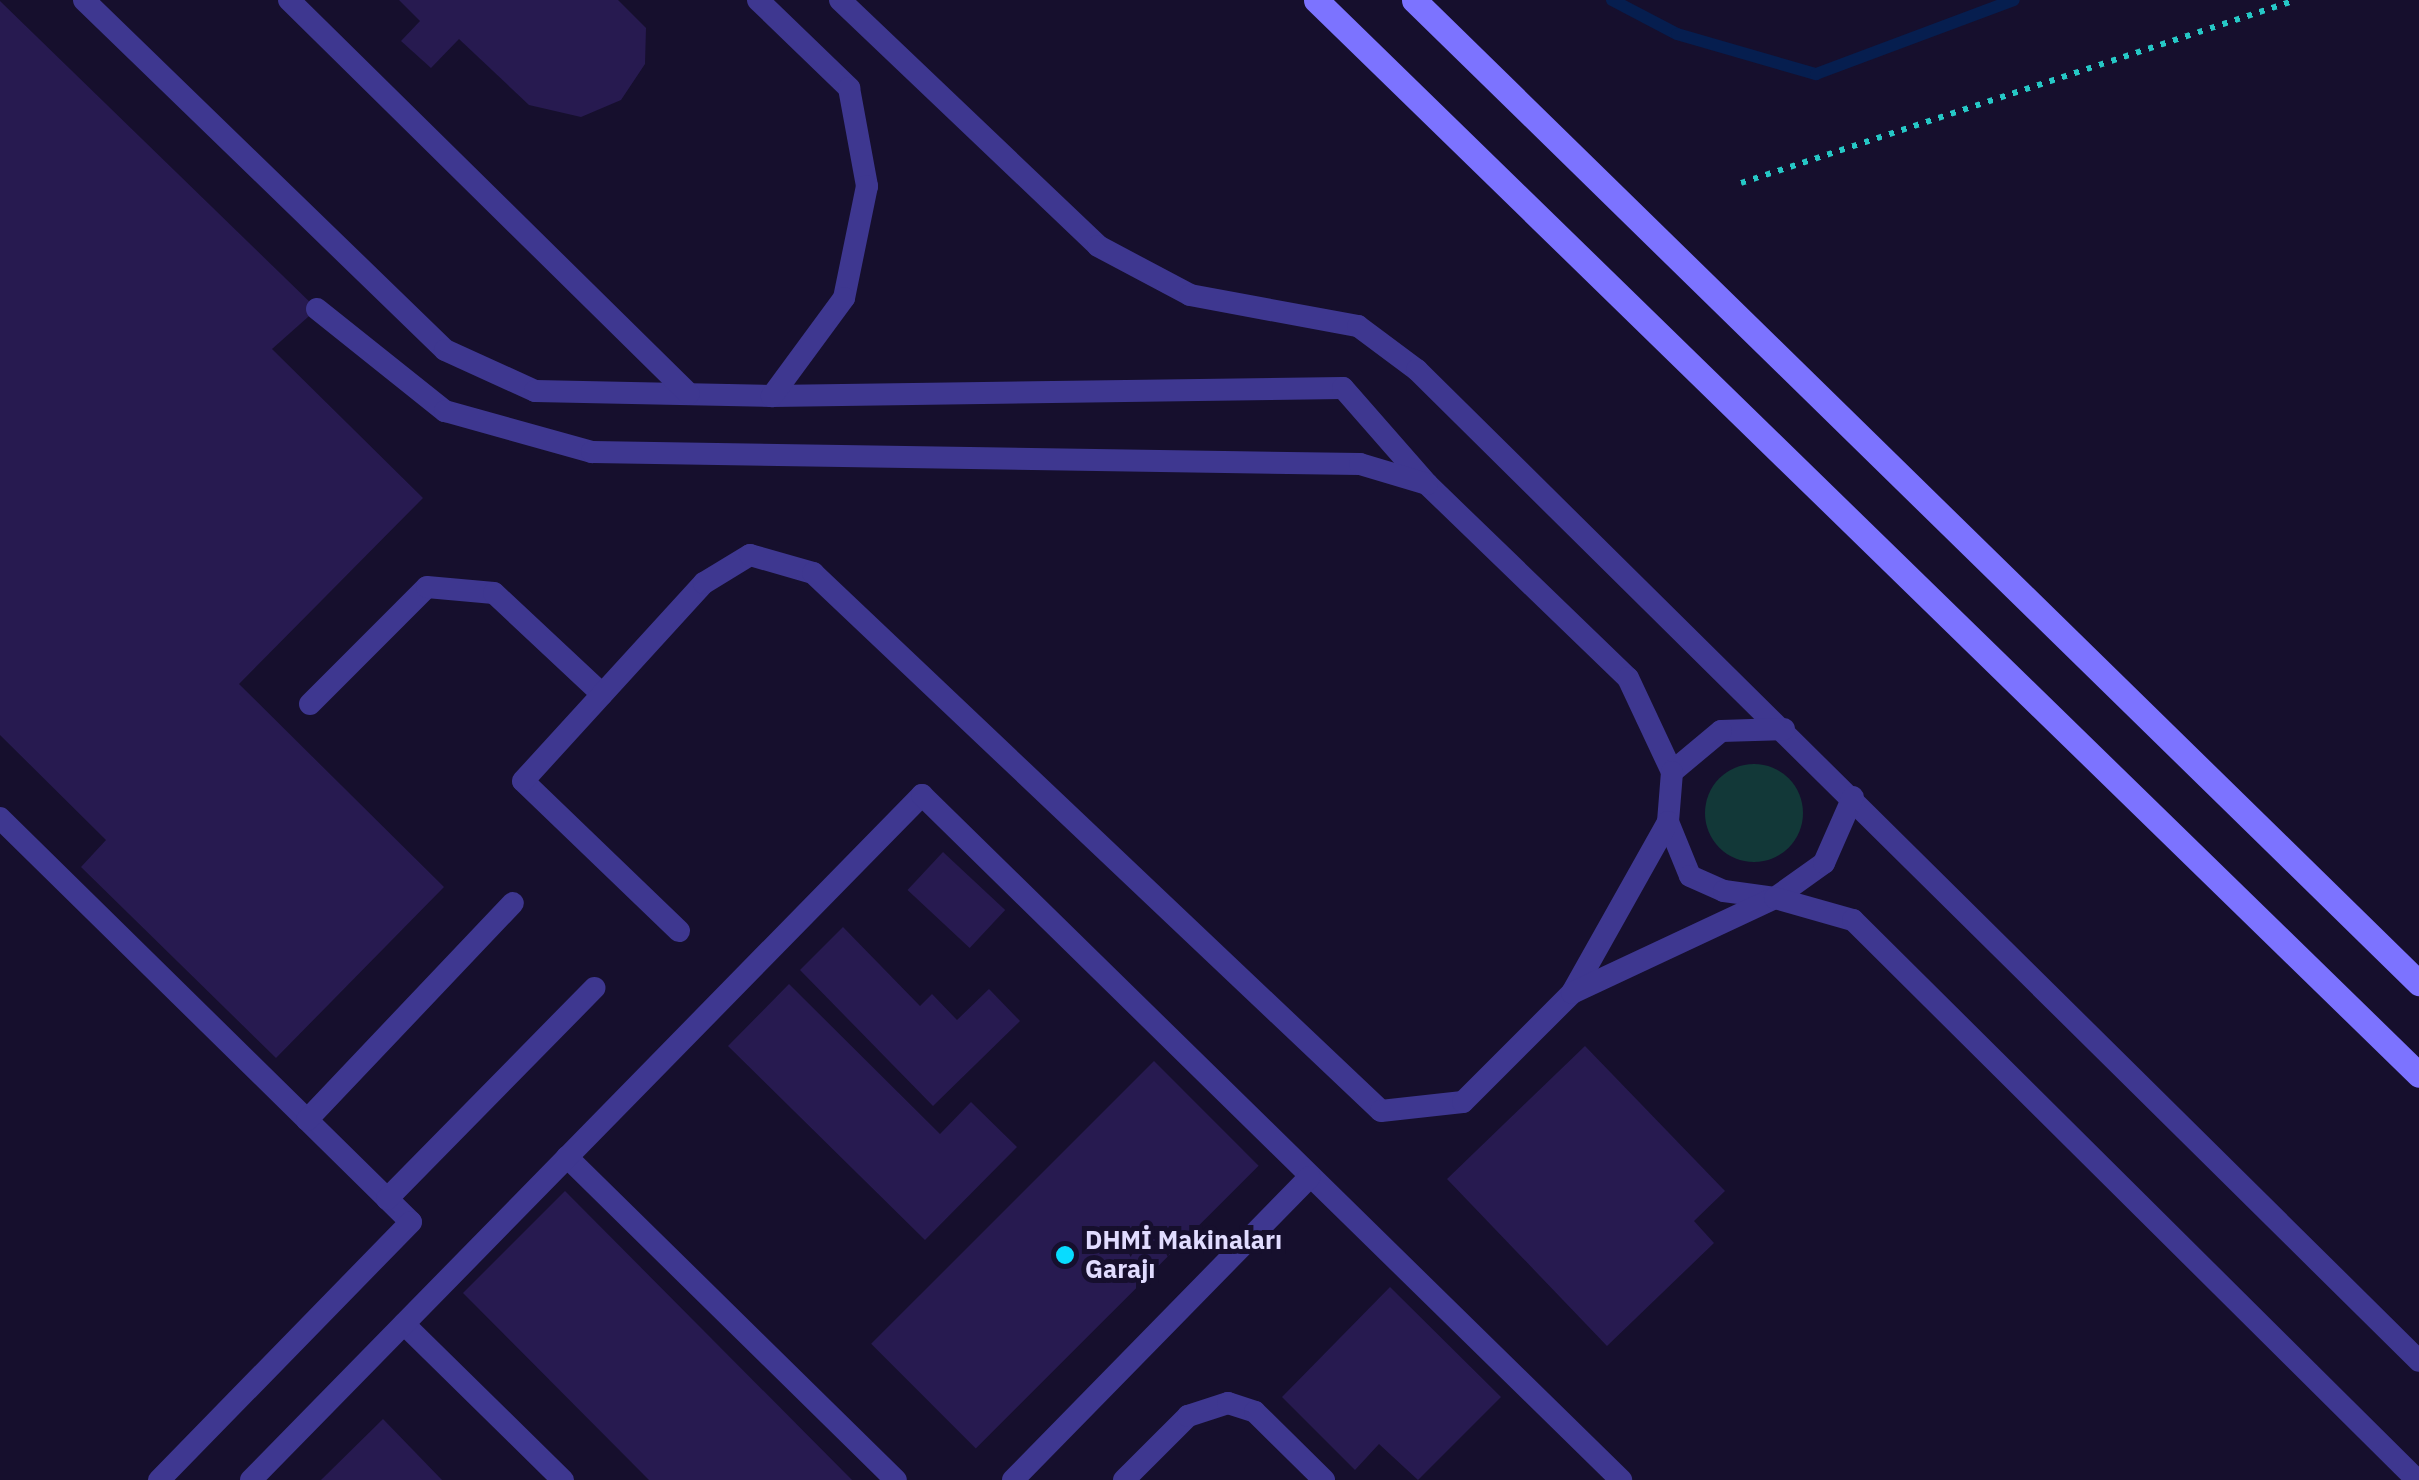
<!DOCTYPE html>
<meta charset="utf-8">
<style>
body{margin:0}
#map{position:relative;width:2419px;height:1480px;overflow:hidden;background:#160f2d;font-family:"IBM Plex Sans",sans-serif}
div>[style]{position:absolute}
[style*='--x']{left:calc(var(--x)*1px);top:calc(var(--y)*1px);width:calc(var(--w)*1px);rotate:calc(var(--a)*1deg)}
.green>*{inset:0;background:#123838}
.round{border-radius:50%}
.stream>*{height:12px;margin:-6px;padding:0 6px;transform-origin:6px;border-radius:6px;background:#061e4f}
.building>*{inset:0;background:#271a50;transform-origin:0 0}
.path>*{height:6px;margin-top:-3px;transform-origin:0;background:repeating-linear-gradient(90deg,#26c8c6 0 5px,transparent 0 13px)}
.service>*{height:22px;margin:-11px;padding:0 11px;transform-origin:11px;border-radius:11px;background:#3e3790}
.secondary>*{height:25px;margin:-12.5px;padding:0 12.5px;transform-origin:12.5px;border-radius:12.5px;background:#7c73ff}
.dots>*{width:28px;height:28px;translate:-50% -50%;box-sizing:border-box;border:5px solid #160f2d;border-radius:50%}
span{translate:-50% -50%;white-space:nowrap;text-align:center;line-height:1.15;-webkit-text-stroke:10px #160f2d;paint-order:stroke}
.poi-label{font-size:25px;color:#e1dcff;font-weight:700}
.left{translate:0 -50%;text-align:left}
</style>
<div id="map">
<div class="green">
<div class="round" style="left:1705px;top:764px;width:98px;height:98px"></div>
</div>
<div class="stream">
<div style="--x:1612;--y:0;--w:73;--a:27.6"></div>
<div style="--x:1677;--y:34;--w:145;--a:16.1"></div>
<div style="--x:1816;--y:74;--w:211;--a:-20.5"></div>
</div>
<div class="building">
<div style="clip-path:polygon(399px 0,618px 0,646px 28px,645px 64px,621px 100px,581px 117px,529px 105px,459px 39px,431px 68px,401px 41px,420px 21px)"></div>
<div style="clip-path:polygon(0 1px,317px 309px,272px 349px,423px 498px,239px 684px,444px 887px,276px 1058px,81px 867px,106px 840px,0 735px)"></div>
<div style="left:943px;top:852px;width:85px;height:52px;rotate:43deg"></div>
<div style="clip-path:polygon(843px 927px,920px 1006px,932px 994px,957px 1020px,989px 989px,1020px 1021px,933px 1106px,800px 970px)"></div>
<div style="clip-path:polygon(789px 984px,940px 1134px,971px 1102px,1017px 1147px,925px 1240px,728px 1046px)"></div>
<div style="clip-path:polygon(1585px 1046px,1725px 1191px,1694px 1221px,1714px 1243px,1607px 1346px,1447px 1179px)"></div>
<div style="left:1154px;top:1061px;width:148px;height:400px;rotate:45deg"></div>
<div style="clip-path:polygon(565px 1191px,852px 1480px,649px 1480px,463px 1293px)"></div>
<div style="clip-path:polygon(1390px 1287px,1501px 1397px,1418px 1480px,1379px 1444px,1355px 1470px,1282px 1397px)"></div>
<div style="clip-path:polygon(383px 1419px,442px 1480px,321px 1480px)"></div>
</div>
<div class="path">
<div style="--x:1741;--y:183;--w:584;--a:-18.25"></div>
</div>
<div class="service">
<div style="--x:84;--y:0;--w:503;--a:44.11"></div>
<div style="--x:445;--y:350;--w:99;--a:24.5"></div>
<div style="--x:535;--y:391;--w:237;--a:1.2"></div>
<div style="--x:772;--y:396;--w:571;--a:-0.8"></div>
<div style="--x:1343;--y:388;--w:128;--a:48.8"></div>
<div style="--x:1427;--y:484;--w:279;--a:44"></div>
<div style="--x:1628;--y:678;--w:104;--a:64.9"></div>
<div style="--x:289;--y:0;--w:561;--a:44.57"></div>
<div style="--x:758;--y:0;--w:127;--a:44"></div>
<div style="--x:849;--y:88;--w:100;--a:79.6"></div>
<div style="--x:867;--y:186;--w:114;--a:101.6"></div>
<div style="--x:844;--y:298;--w:122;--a:126.3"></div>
<div style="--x:840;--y:0;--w:356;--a:43.6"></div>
<div style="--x:1098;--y:246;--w:104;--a:28"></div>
<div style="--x:1190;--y:295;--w:171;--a:10.5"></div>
<div style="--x:1358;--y:326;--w:74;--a:36.7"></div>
<div style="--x:1417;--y:370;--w:1409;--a:44.68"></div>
<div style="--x:317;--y:309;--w:164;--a:38.6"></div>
<div style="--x:445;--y:411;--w:153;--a:15.6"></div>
<div style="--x:592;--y:452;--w:768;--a:0.9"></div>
<div style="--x:1360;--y:464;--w:70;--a:16.6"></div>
<div style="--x:310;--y:704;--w:165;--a:-45"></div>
<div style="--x:427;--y:587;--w:67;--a:5.1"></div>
<div style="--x:494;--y:593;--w:148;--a:43.1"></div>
<div style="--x:1784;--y:729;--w:63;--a:178.2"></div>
<div style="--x:1721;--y:731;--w:64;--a:140.1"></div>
<div style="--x:1672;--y:772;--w:50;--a:94.6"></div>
<div style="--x:1668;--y:822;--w:58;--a:67.8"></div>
<div style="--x:1690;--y:876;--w:37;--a:24"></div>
<div style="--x:1724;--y:891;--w:51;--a:7.8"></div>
<div style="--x:1775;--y:898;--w:60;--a:-35.5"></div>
<div style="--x:1824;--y:863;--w:72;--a:-66.3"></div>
<div style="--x:0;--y:818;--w:576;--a:44.51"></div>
<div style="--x:411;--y:1222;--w:361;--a:134.3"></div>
<div style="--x:679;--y:931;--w:216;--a:-136.1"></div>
<div style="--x:523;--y:781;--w:268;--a:-47.6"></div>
<div style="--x:704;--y:583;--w:54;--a:-31.3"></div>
<div style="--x:750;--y:555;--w:66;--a:15.9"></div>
<div style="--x:813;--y:573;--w:782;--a:43.45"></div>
<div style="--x:1381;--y:1111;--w:82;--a:-6.3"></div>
<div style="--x:1463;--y:1102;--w:154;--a:-45"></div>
<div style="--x:1572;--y:993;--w:196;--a:-60.7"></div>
<div style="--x:1572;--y:993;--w:224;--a:-25.1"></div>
<div style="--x:1775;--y:898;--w:81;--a:15.8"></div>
<div style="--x:1853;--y:920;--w:795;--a:44.8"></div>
<div style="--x:307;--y:1120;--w:299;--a:-46.5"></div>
<div style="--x:567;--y:1157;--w:461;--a:44.5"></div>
<div style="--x:387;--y:1199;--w:296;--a:-45.5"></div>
<div style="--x:404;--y:1324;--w:223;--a:44.5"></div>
<div style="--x:251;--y:1480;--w:959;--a:-45.59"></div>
<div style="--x:922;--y:795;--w:979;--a:44.42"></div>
<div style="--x:1013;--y:1480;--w:424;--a:-45.6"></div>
<div style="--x:1124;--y:1480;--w:91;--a:-45"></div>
<div style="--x:1188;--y:1416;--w:42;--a:-18"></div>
<div style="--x:1228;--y:1403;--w:28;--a:18"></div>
<div style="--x:1255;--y:1412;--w:97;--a:44.6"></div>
</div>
<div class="secondary">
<div style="--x:1316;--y:0;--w:1540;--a:44.26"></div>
<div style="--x:1414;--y:0;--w:1406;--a:44.37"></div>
</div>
<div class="dots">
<div style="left:1065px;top:1255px;background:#08dcff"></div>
</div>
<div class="poi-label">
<span class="left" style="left:1085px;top:1255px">DHMİ Makinaları<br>Garajı</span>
</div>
</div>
